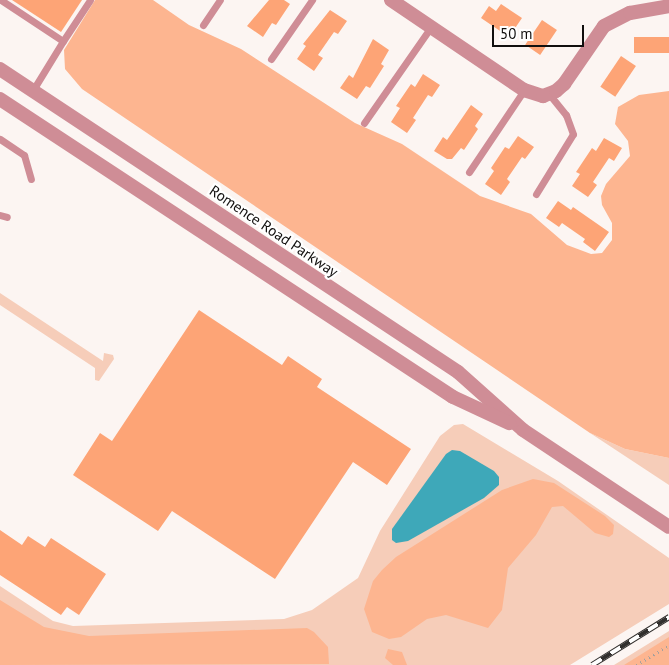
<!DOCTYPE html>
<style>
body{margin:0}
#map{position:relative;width:669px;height:665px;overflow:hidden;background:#fcf5f2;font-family:"PT Sans",sans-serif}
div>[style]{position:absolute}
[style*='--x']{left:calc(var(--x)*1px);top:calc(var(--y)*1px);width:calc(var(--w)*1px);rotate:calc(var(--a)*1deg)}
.green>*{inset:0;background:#f6cdb9}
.forest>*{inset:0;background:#fdb590}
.water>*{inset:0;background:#3ea8b9}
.building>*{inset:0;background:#fda476;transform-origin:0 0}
.path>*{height:2.5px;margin-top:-1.25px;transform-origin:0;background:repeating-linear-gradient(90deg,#a5a09d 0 1px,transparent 0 5px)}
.service>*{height:7px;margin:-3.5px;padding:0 3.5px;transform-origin:3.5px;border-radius:3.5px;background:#cf8d96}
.minor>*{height:14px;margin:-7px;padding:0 7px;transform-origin:7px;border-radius:7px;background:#cf8d96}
.tertiary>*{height:14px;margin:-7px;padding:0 7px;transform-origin:7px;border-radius:7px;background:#cf8d96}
.rail>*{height:5.5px;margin-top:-2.75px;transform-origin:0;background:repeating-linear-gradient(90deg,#fff 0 11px,#312f2d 0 22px);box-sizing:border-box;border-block:1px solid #312f2d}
span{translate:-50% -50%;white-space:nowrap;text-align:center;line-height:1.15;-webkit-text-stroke:4.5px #fff;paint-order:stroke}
.street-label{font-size:15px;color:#110f0e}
.scale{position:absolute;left:492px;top:25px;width:92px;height:22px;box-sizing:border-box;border:2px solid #110f0e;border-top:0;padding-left:6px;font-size:15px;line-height:18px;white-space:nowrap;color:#110f0e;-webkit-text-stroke:4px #fff;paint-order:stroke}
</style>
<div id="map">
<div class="green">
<div style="clip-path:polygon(0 293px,103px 361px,104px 353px,113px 355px,114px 359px,99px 381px,95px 380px,95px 368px,0 305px)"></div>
<div style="clip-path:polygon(463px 424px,558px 481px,669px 558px,669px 604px,570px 665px,0 665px,0 586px,53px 621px,73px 626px,284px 619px,312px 610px,358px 578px,380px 531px,440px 436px,454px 425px)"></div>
<div style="clip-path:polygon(590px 433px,625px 449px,669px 458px,669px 485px)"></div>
<div style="clip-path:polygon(669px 631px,669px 665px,614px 665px)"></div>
</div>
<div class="forest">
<div style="clip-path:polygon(95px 0,153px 0,189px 25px,241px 49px,355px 123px,402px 144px,480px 196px,531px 214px,567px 245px,591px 254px,602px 253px,612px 240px,612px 223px,602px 205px,601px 196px,606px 184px,630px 156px,628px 141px,615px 124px,618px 107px,639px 95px,669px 91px,669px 458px,625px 449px,590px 433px,82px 89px,65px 69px,64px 50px)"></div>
<div style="clip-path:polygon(533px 479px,554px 483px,605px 516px,614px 525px,613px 534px,609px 537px,595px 533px,563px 506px,552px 507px,536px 535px,508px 568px,502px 610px,488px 628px,446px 615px,427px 619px,401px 637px,389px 639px,372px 632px,364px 609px,373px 581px,382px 570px,396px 557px,502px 490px)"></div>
<div style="clip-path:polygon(0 600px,44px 627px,89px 636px,307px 628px,314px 632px,328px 647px,329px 664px,0 665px)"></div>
<div style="clip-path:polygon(669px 637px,669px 665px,624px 665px)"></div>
<div style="clip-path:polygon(388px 649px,402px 652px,407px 665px,393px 665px,385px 658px)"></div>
</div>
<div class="water">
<div style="clip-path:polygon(452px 450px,460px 451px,494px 471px,499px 477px,499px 485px,484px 498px,408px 541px,396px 543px,392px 540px,392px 529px,446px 454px)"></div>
</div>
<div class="building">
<div style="clip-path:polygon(12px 0,82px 0,61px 32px)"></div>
<div style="clip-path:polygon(269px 0,284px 0,290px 4px,276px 25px,272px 23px,263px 37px,247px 26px)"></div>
<div style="clip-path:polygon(501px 4px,522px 18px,509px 37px,481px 18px,489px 6px,496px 11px)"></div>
<div style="clip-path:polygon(330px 10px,347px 21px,338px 34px,334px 32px,318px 55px,323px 58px,314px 71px,297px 59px,306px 46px,303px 44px)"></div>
<div style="left:542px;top:20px;width:18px;height:30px;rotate:34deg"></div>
<div style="left:669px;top:37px;width:16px;height:35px;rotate:90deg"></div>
<div style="clip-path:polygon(373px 39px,389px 50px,381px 64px,384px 66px,370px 88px,366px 86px,357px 99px,340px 88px,349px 75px,353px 78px)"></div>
<div style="left:621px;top:56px;width:18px;height:37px;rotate:34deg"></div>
<div style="clip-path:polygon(423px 74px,440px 85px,432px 97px,428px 95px,413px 118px,416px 120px,407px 133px,391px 122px,400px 108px,396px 106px,411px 84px,415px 87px)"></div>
<div style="clip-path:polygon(471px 105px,483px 114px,475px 126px,478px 129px,464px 150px,461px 148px,452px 159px,447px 159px,434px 151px,443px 137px,447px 140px)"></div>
<div style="clip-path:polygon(518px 136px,534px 147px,525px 159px,522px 157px,507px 179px,510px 182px,501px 195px,485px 184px,494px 171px,491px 168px,505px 147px,509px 149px)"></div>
<div style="clip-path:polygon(604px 138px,622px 148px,614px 161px,609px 158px,593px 182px,597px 185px,588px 197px,572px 186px,580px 174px,576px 172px,592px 148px,596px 151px)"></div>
<div style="clip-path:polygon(558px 201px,571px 210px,573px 207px,609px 232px,595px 251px,583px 242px,585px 239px,562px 223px,559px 227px,546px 218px)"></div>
<div style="clip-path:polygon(199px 310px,282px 365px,288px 356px,322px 379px,317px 387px,411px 449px,387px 485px,353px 462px,275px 579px,172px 511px,158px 531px,73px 475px,100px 433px,112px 441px)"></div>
<div style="clip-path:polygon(0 530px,22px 545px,28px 536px,45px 547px,51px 538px,106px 574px,79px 615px,67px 607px,61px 615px,0 575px)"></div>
</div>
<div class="path">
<div style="--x:636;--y:665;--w:39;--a:-31"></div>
</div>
<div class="service">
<div style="--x:1;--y:0;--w:74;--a:33.5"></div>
<div style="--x:63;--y:41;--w:57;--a:121.5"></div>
<div style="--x:203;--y:25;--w:30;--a:-56"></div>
<div style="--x:63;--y:41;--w:49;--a:-56.6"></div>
<div style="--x:271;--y:59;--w:72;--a:-55.2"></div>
<div style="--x:364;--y:123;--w:117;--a:-55.1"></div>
<div style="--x:0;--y:139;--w:29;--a:34"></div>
<div style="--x:24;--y:155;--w:25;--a:74"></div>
<div style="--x:469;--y:172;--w:99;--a:-56.1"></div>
<div style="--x:536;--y:194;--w:70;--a:-58.3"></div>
<div style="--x:573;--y:134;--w:20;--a:-110"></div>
<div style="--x:566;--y:115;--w:26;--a:-129"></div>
<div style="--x:0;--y:215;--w:7;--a:16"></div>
</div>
<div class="minor">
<div style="--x:391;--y:0;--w:161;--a:34.1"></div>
<div style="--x:524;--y:90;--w:20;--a:18"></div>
<div style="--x:543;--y:96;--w:14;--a:-21"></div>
<div style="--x:556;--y:91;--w:11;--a:-41"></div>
<div style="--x:564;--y:84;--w:70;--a:-55.4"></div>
<div style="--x:604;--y:26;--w:29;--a:-27"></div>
<div style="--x:630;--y:13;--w:40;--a:-10"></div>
</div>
<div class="tertiary">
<div style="--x:0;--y:69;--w:549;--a:33.49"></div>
<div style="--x:458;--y:372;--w:87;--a:41.7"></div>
<div style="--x:523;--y:430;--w:175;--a:33.6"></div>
<div style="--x:0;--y:99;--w:542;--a:33.34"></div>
<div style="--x:453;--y:397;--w:62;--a:24.9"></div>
</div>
<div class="rail">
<div style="--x:592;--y:665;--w:91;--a:-31.9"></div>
</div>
<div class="street-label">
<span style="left:274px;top:231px;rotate:34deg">Romence Road Parkway</span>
</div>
<div class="scale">50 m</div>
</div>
